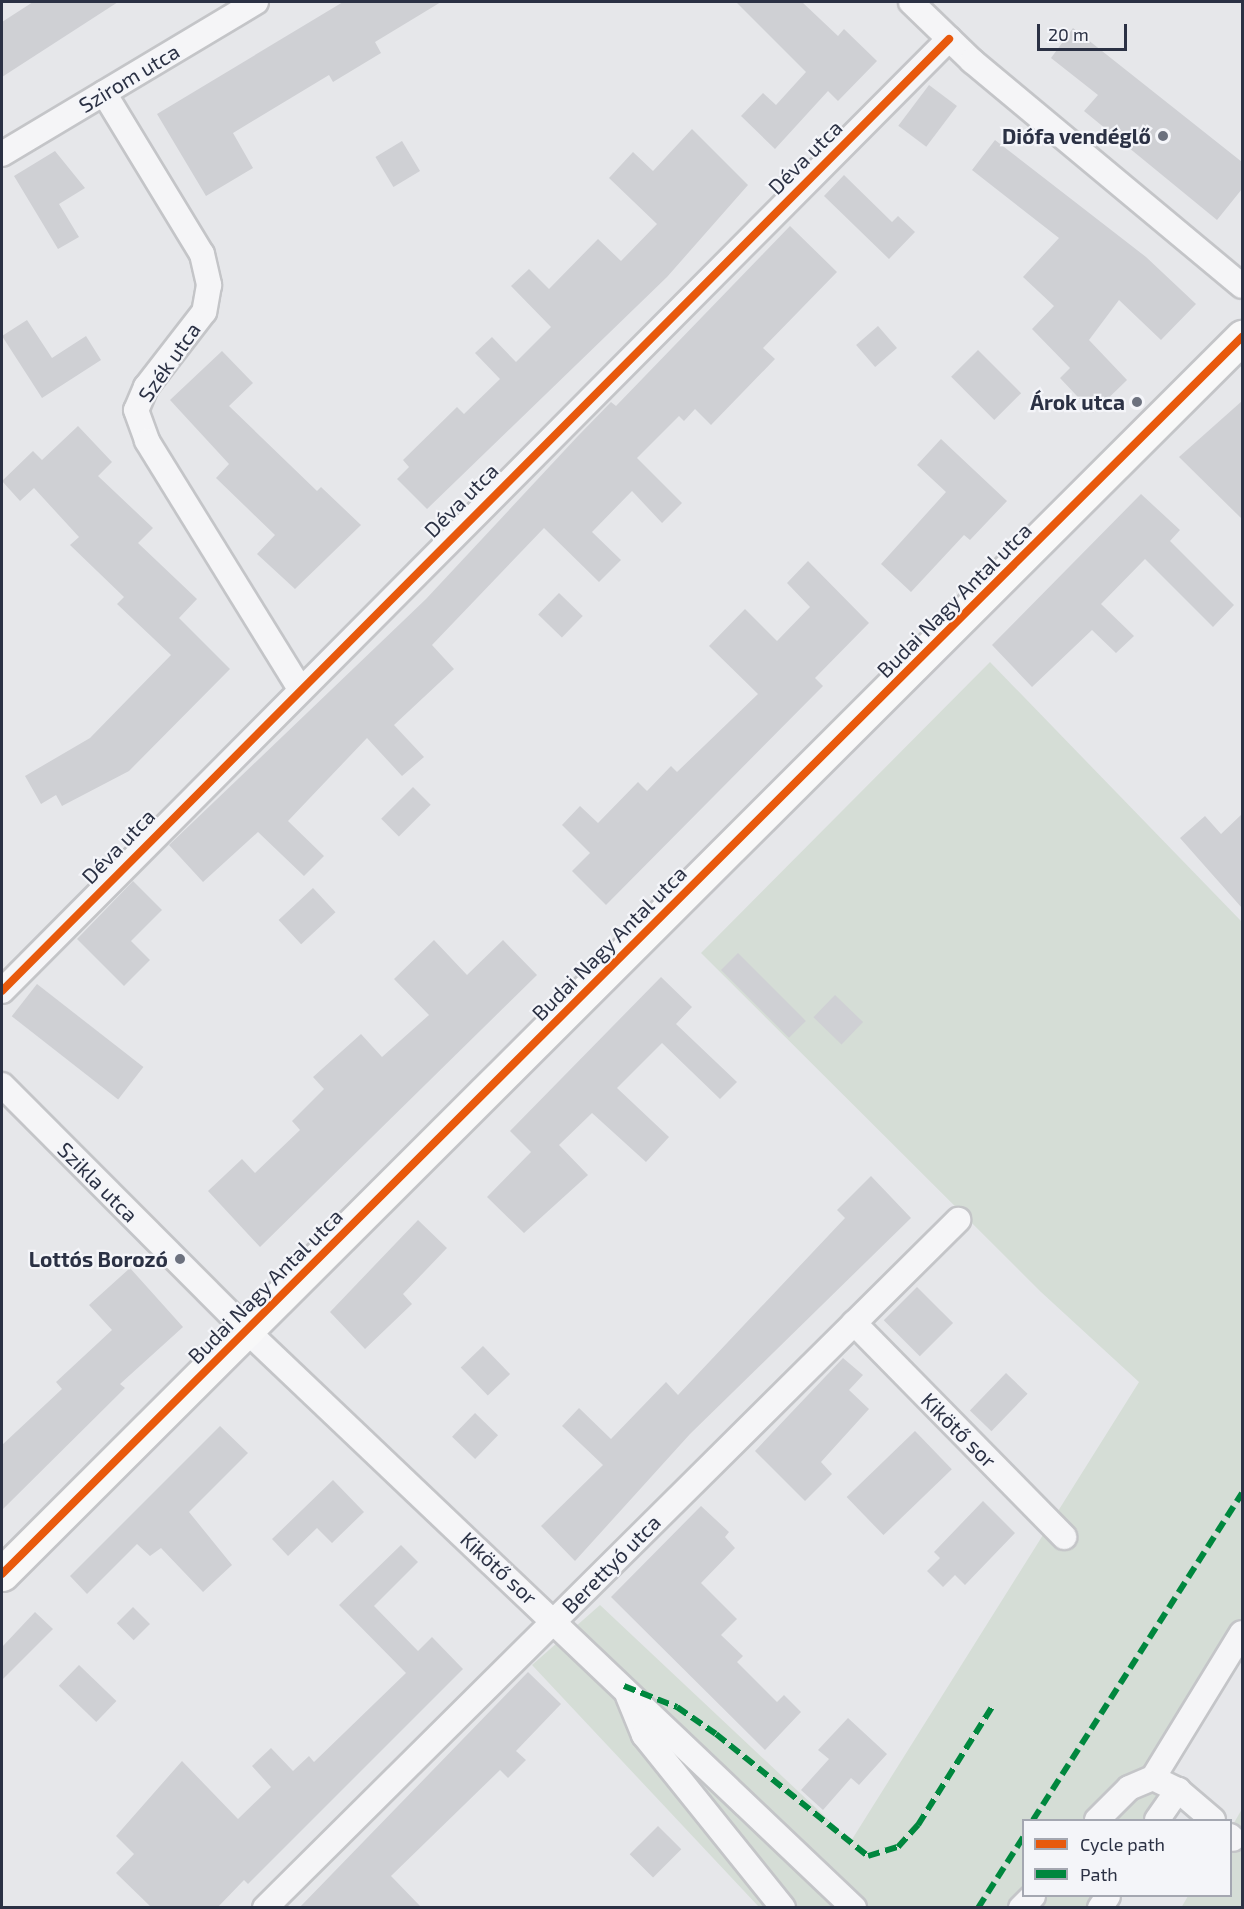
<!DOCTYPE html>
<meta charset="utf-8">
<style>
body{margin:0}
#map{position:relative;width:1244px;height:1909px;overflow:hidden;background:#e6e7ea;font-family:"Exo 2",sans-serif}
div>[style]{position:absolute}
[style*='--x']{left:calc(var(--x)*1px);top:calc(var(--y)*1px);width:calc(var(--w)*1px);rotate:calc(var(--a)*1deg)}
.green>*{inset:0;background:#d5ddd6}
.building>*{inset:0;background:#cfd0d4;transform-origin:0 0}
.roads{filter:drop-shadow(2px 0 #c4c5c8) drop-shadow(-2px 0 #c4c5c8) drop-shadow(0 2px #c4c5c8) drop-shadow(0 -2px #c4c5c8)}
.minor>*{height:24px;margin:-12px;padding:0 12px;transform-origin:12px;border-radius:12px;background:#f5f5f7}
.secondary>*{height:33px;margin:-16.5px;padding:0 16.5px;transform-origin:16.5px;border-radius:16.5px;background:#f8f8f8}
.quiet>*{height:6px;margin-top:-3px;transform-origin:0;background:repeating-linear-gradient(90deg,#00873e 0 12px,transparent 0 18px)}
.cycleway>*{height:8px;margin:-4px;padding:0 4px;transform-origin:4px;border-radius:4px;background:#e8590c}
.dots>*{width:16px;height:16px;translate:-50% -50%;box-sizing:border-box;border:3px solid #f4f5f9;border-radius:50%}
span{translate:-50% -50%;white-space:nowrap;text-align:center;line-height:1.15;-webkit-text-stroke:4.5px #f4f5f9;paint-order:stroke}
.street-label{font-size:21px;color:#2b3144}
.poi-label{font-size:21px;color:#2b3144;font-weight:700}
.right{translate:-100% -50%;text-align:right}
.frame{position:absolute;inset:0;border:3px solid #2b3144;pointer-events:none}
.legend{position:absolute;left:1022px;top:1819px;width:210px;height:78px;box-sizing:border-box;background:#f4f5f9;border:2px solid #a4a7b1;margin:0;padding:8px 10px;list-style:none;font-size:18px;color:#2b3144}
.legend li{display:flex;align-items:center;gap:12px;height:30px}
.legend b{width:30px;border:2px solid #a4a7b1}
.scale{position:absolute;left:1037px;top:24px;width:90px;height:27px;box-sizing:border-box;border:3px solid #2b3144;border-top:0;padding-left:8px;font-size:18px;line-height:21px;white-space:nowrap;color:#2b3144;-webkit-text-stroke:4px #f4f5f9;paint-order:stroke}
</style>
<div id="map">
<div class="green">
<div style="clip-path:polygon(990px 662px,1242px 922px,1242px 1659px,1144px 1820px,1024px 1820px,1024px 1896px,1099px 1896px,1091px 1908px,759px 1907px,532px 1665px,600px 1605px,851px 1841px,1139px 1382px,1041px 1292px,701px 953px)"></div>
<div style="clip-path:polygon(1242px 1809px,1242px 1907px,1181px 1908px,1188px 1896px,1230px 1896px,1231px 1828px)"></div>
</div>
<div class="building">
<div style="clip-path:polygon(33px 2px,118px 2px,2px 77px,2px 22px)"></div>
<div style="clip-path:polygon(343px 2px,441px 2px,375px 42px,381px 53px,333px 82px,329px 75px,233px 133px,253px 168px,206px 196px,157px 114px)"></div>
<div style="clip-path:polygon(736px 2px,802px 2px,838px 36px,844px 29px,877px 61px,838px 101px,828px 91px,775px 149px,741px 116px,763px 93px,776px 105px,806px 72px)"></div>
<div style="clip-path:polygon(1073px 28px,1242px 162px,1242px 189px,1217px 220px,1084px 111px,1098px 95px,1051px 58px)"></div>
<div style="left:929px;top:85px;width:35px;height:51px;rotate:37deg"></div>
<div style="clip-path:polygon(692px 129px,748px 185px,667px 277px,427px 509px,397px 479px,409px 467px,403px 460px,457px 407px,464px 414px,500px 379px,475px 353px,492px 337px,516px 362px,551px 327px,511px 286px,529px 269px,549px 289px,598px 239px,621px 261px,657px 224px,609px 178px,633px 152px,653px 171px)"></div>
<div style="clip-path:polygon(995px 140px,1146px 257px,1196px 304px,1161px 340px,1119px 300px,1089px 340px,1127px 380px,1093px 413px,1060px 378px,1070px 368px,1032px 329px,1054px 306px,1023px 277px,1059px 238px,972px 170px)"></div>
<div style="left:402px;top:141px;width:35px;height:31px;rotate:59deg"></div>
<div style="clip-path:polygon(55px 151px,85px 188px,59px 204px,79px 237px,58px 249px,14px 176px)"></div>
<div style="clip-path:polygon(844px 175px,892px 222px,898px 216px,915px 232px,889px 259px,824px 196px)"></div>
<div style="clip-path:polygon(790px 226px,837px 272px,763px 348px,775px 359px,711px 425px,695px 409px,684px 421px,679px 416px,637px 458px,682px 503px,662px 523px,632px 491px,592px 532px,621px 560px,599px 582px,544px 528px,432px 645px,454px 669px,394px 725px,424px 757px,402px 776px,367px 738px,288px 821px,324px 856px,304px 876px,258px 832px,203px 882px,169px 845px,426px 599px,577px 437px,611px 402px,616px 406px)"></div>
<div style="clip-path:polygon(27px 320px,52px 358px,86px 336px,101px 360px,42px 398px,2px 336px)"></div>
<div style="left:878px;top:326px;width:29px;height:29px;rotate:49deg"></div>
<div style="left:978px;top:350px;width:61px;height:38px;rotate:45deg"></div>
<div style="clip-path:polygon(222px 351px,253px 383px,229px 406px,317px 491px,321px 487px,361px 525px,295px 589px,257px 554px,275px 535px,216px 478px,229px 464px,170px 400px)"></div>
<div style="clip-path:polygon(1242px 401px,1242px 519px,1179px 457px)"></div>
<div style="clip-path:polygon(78px 426px,112px 462px,98px 476px,153px 528px,138px 543px,197px 599px,179px 618px,230px 669px,129px 771px,62px 806px,56px 795px,41px 804px,25px 776px,90px 738px,171px 655px,117px 604px,124px 597px,70px 545px,79px 537px,34px 488px,20px 501px,2px 481px,33px 451px,42px 460px)"></div>
<div style="clip-path:polygon(941px 439px,1007px 501px,970px 540px,964px 535px,911px 592px,881px 564px,946px 492px,917px 465px)"></div>
<div style="clip-path:polygon(1141px 494px,1180px 530px,1170px 541px,1234px 605px,1213px 627px,1145px 559px,1101px 604px,1134px 636px,1116px 653px,1092px 630px,1032px 687px,992px 645px)"></div>
<div style="clip-path:polygon(808px 561px,869px 623px,815px 678px,823px 686px,606px 905px,572px 871px,590px 853px,562px 825px,580px 806px,598px 823px,638px 782px,647px 791px,671px 766px,677px 772px,758px 694px,709px 646px,745px 609px,777px 641px,810px 607px,787px 583px)"></div>
<div style="left:559px;top:593px;width:33px;height:30px;rotate:44deg"></div>
<div style="left:413px;top:787px;width:25px;height:45px;rotate:45deg"></div>
<div style="clip-path:polygon(1242px 814px,1242px 908px,1180px 838px,1205px 816px,1221px 834px)"></div>
<div style="clip-path:polygon(133px 881px,162px 910px,131px 941px,150px 960px,124px 986px,77px 939px)"></div>
<div style="left:313px;top:888px;width:33px;height:47px;rotate:47deg"></div>
<div style="clip-path:polygon(434px 940px,467px 975px,503px 940px,537px 975px,260px 1247px,208px 1191px,242px 1159px,255px 1173px,300px 1130px,292px 1121px,324px 1089px,313px 1077px,361px 1034px,382px 1057px,429px 1015px,394px 979px)"></div>
<div style="left:738px;top:953px;width:96px;height:24px;rotate:45deg"></div>
<div style="clip-path:polygon(661px 977px,692px 1007px,676px 1024px,737px 1082px,720px 1099px,662px 1043px,617px 1088px,669px 1137px,646px 1162px,592px 1113px,559px 1145px,588px 1175px,524px 1233px,487px 1197px,531px 1152px,510px 1131px)"></div>
<div style="left:37px;top:984px;width:135px;height:41px;rotate:38deg"></div>
<div style="left:835px;top:995px;width:39px;height:31px;rotate:44deg"></div>
<div style="clip-path:polygon(871px 1176px,911px 1218px,690px 1434px,575px 1561px,541px 1526px,603px 1465px,562px 1426px,579px 1408px,611px 1439px,666px 1382px,678px 1395px,845px 1218px,837px 1210px)"></div>
<div style="clip-path:polygon(418px 1220px,447px 1248px,403px 1294px,412px 1304px,365px 1349px,330px 1312px)"></div>
<div style="clip-path:polygon(130px 1268px,183px 1327px,120px 1384px,125px 1388px,2px 1510px,2px 1445px,62px 1389px,56px 1382px,112px 1330px,89px 1305px)"></div>
<div style="left:917px;top:1287px;width:51px;height:47px;rotate:45deg"></div>
<div style="left:483px;top:1346px;width:39px;height:31px;rotate:46deg"></div>
<div style="clip-path:polygon(843px 1358px,863px 1375px,849px 1390px,869px 1409px,821px 1462px,832px 1474px,805px 1501px,755px 1451px)"></div>
<div style="left:1006px;top:1373px;width:30px;height:52px;rotate:44deg"></div>
<div style="left:475px;top:1413px;width:32px;height:33px;rotate:44deg"></div>
<div style="clip-path:polygon(220px 1426px,248px 1453px,189px 1512px,232px 1565px,203px 1592px,161px 1548px,150px 1556px,137px 1544px,87px 1594px,70px 1576px)"></div>
<div style="left:915px;top:1431px;width:53px;height:95px;rotate:46deg"></div>
<div style="clip-path:polygon(333px 1480px,364px 1512px,332px 1543px,317px 1528px,288px 1556px,272px 1539px)"></div>
<div style="clip-path:polygon(983px 1501px,1015px 1533px,965px 1585px,955px 1575px,943px 1587px,927px 1571px,940px 1558px,934px 1552px)"></div>
<div style="clip-path:polygon(701px 1506px,729px 1532px,725px 1537px,735px 1548px,701px 1583px,737px 1619px,721px 1635px,743px 1656px,737px 1662px,777px 1702px,784px 1695px,801px 1712px,765px 1750px,611px 1597px)"></div>
<div style="clip-path:polygon(401px 1545px,418px 1562px,374px 1606px,418px 1651px,432px 1637px,463px 1669px,248px 1884px,244px 1880px,217px 1908px,152px 1908px,116px 1873px,134px 1854px,116px 1836px,182px 1761px,238px 1819px,271px 1787px,252px 1766px,271px 1748px,293px 1771px,309px 1756px,314px 1762px,406px 1673px,339px 1605px)"></div>
<div style="left:133px;top:1607px;width:24px;height:23px;rotate:45deg"></div>
<div style="clip-path:polygon(35px 1612px,53px 1629px,2px 1680px,2px 1647px)"></div>
<div style="left:79px;top:1665px;width:52px;height:29px;rotate:44deg"></div>
<div style="clip-path:polygon(528px 1672px,561px 1704px,516px 1751px,526px 1760px,508px 1778px,500px 1770px,391px 1876px,422px 1908px,299px 1908px)"></div>
<div style="clip-path:polygon(848px 1718px,887px 1754px,859px 1785px,851px 1778px,823px 1810px,801px 1790px,829px 1759px,818px 1750px)"></div>
<div style="left:658px;top:1826px;width:33px;height:40px;rotate:45deg"></div>
</div>
<div class="roads">
<div class="minor">
<div style="--x:911;--y:2;--w:85;--a:44"></div>
<div style="--x:972;--y:61;--w:351;--a:39.8"></div>
<div style="--x:104;--y:93;--w:188;--a:58.7"></div>
<div style="--x:202;--y:254;--w:32;--a:77"></div>
<div style="--x:209;--y:285;--w:27;--a:100"></div>
<div style="--x:204;--y:312;--w:95;--a:127.7"></div>
<div style="--x:146;--y:387;--w:25;--a:113"></div>
<div style="--x:136;--y:410;--w:33;--a:70"></div>
<div style="--x:147;--y:441;--w:289;--a:58.3"></div>
<div style="--x:2;--y:154;--w:296;--a:-30.9"></div>
<div style="--x:2;--y:991;--w:1343;--a:-45.15"></div>
<div style="--x:2;--y:1085;--w:346;--a:45.1"></div>
<div style="--x:246;--y:1330;--w:839;--a:43.55"></div>
<div style="--x:854;--y:1323;--w:300;--a:45.5"></div>
<div style="--x:628;--y:1696;--w:42;--a:67.7"></div>
<div style="--x:644;--y:1735;--w:222;--a:51.2"></div>
<div style="--x:1153;--y:1778;--w:28;--a:26"></div>
<div style="--x:1178;--y:1790;--w:46;--a:40.6"></div>
<div style="--x:1097;--y:1820;--w:45;--a:-45"></div>
<div style="--x:1129;--y:1788;--w:26;--a:-23"></div>
<div style="--x:1153;--y:1778;--w:170;--a:-58.5"></div>
<div style="--x:1157;--y:1820;--w:37;--a:-55"></div>
<div style="--x:1230;--y:1836;--w:4;--a:45"></div>
<div style="--x:265;--y:1908;--w:977;--a:-44.79"></div>
<div style="--x:1021;--y:1908;--w:17;--a:-45"></div>
<div style="--x:1100;--y:1908;--w:14;--a:-56"></div>
</div>
<div class="secondary">
<div style="--x:2;--y:1574;--w:1752;--a:-44.93"></div>
</div>
</div>
<div class="quiet">
<div style="--x:624;--y:1686;--w:57;--a:21.6"></div>
<div style="--x:677;--y:1707;--w:47;--a:34.7"></div>
<div style="--x:716;--y:1734;--w:195;--a:38.8"></div>
<div style="--x:868;--y:1856;--w:31;--a:-17"></div>
<div style="--x:898;--y:1847;--w:30;--a:-48"></div>
<div style="--x:918;--y:1825;--w:143;--a:-57.9"></div>
<div style="--x:1033;--y:1820;--w:388;--a:-57.4"></div>
<div style="--x:978;--y:1908;--w:85;--a:-57.4"></div>
</div>
<div class="cycleway">
<div style="--x:2;--y:991;--w:1343;--a:-45.15"></div>
<div style="--x:2;--y:1574;--w:1752;--a:-44.93"></div>
</div>
<div class="dots">
<div style="left:1163px;top:136px;background:#6c717e"></div>
<div style="left:1137px;top:402px;background:#6c717e"></div>
<div style="left:180px;top:1259px;background:#6c717e"></div>
</div>
<div class="street-label">
<span style="left:129px;top:78px;rotate:-31deg">Szirom utca</span>
<span style="left:805px;top:157px;rotate:-45deg">Déva utca</span>
<span style="left:169px;top:362px;rotate:-55deg">Szék utca</span>
<span style="left:461px;top:500px;rotate:-45deg">Déva utca</span>
<span style="left:954px;top:600px;rotate:-45deg">Budai Nagy Antal utca</span>
<span style="left:118px;top:846px;rotate:-46deg">Déva utca</span>
<span style="left:609px;top:943px;rotate:-45deg">Budai Nagy Antal utca</span>
<span style="left:98px;top:1182px;rotate:45deg">Szikla utca</span>
<span style="left:265px;top:1286px;rotate:-45deg">Budai Nagy Antal utca</span>
<span style="left:959px;top:1430px;rotate:45deg">Kikötő sor</span>
<span style="left:611px;top:1564px;rotate:-45deg">Berettyó utca</span>
<span style="left:499px;top:1568px;rotate:43deg">Kikötő sor</span>
</div>
<div class="poi-label">
<span class="right" style="left:1151px;top:136px">Diófa vendéglő</span>
<span class="right" style="left:1125px;top:402px">Árok utca</span>
<span class="right" style="left:168px;top:1259px">Lottós Borozó</span>
</div>
<div class="frame"></div>
<ul class="legend">
<li><b style="height:8px;background:#e8590c"></b>Cycle path</li>
<li><b style="height:8px;background:#00873e"></b>Path</li>
</ul>
<div class="scale">20 m</div>
</div>
